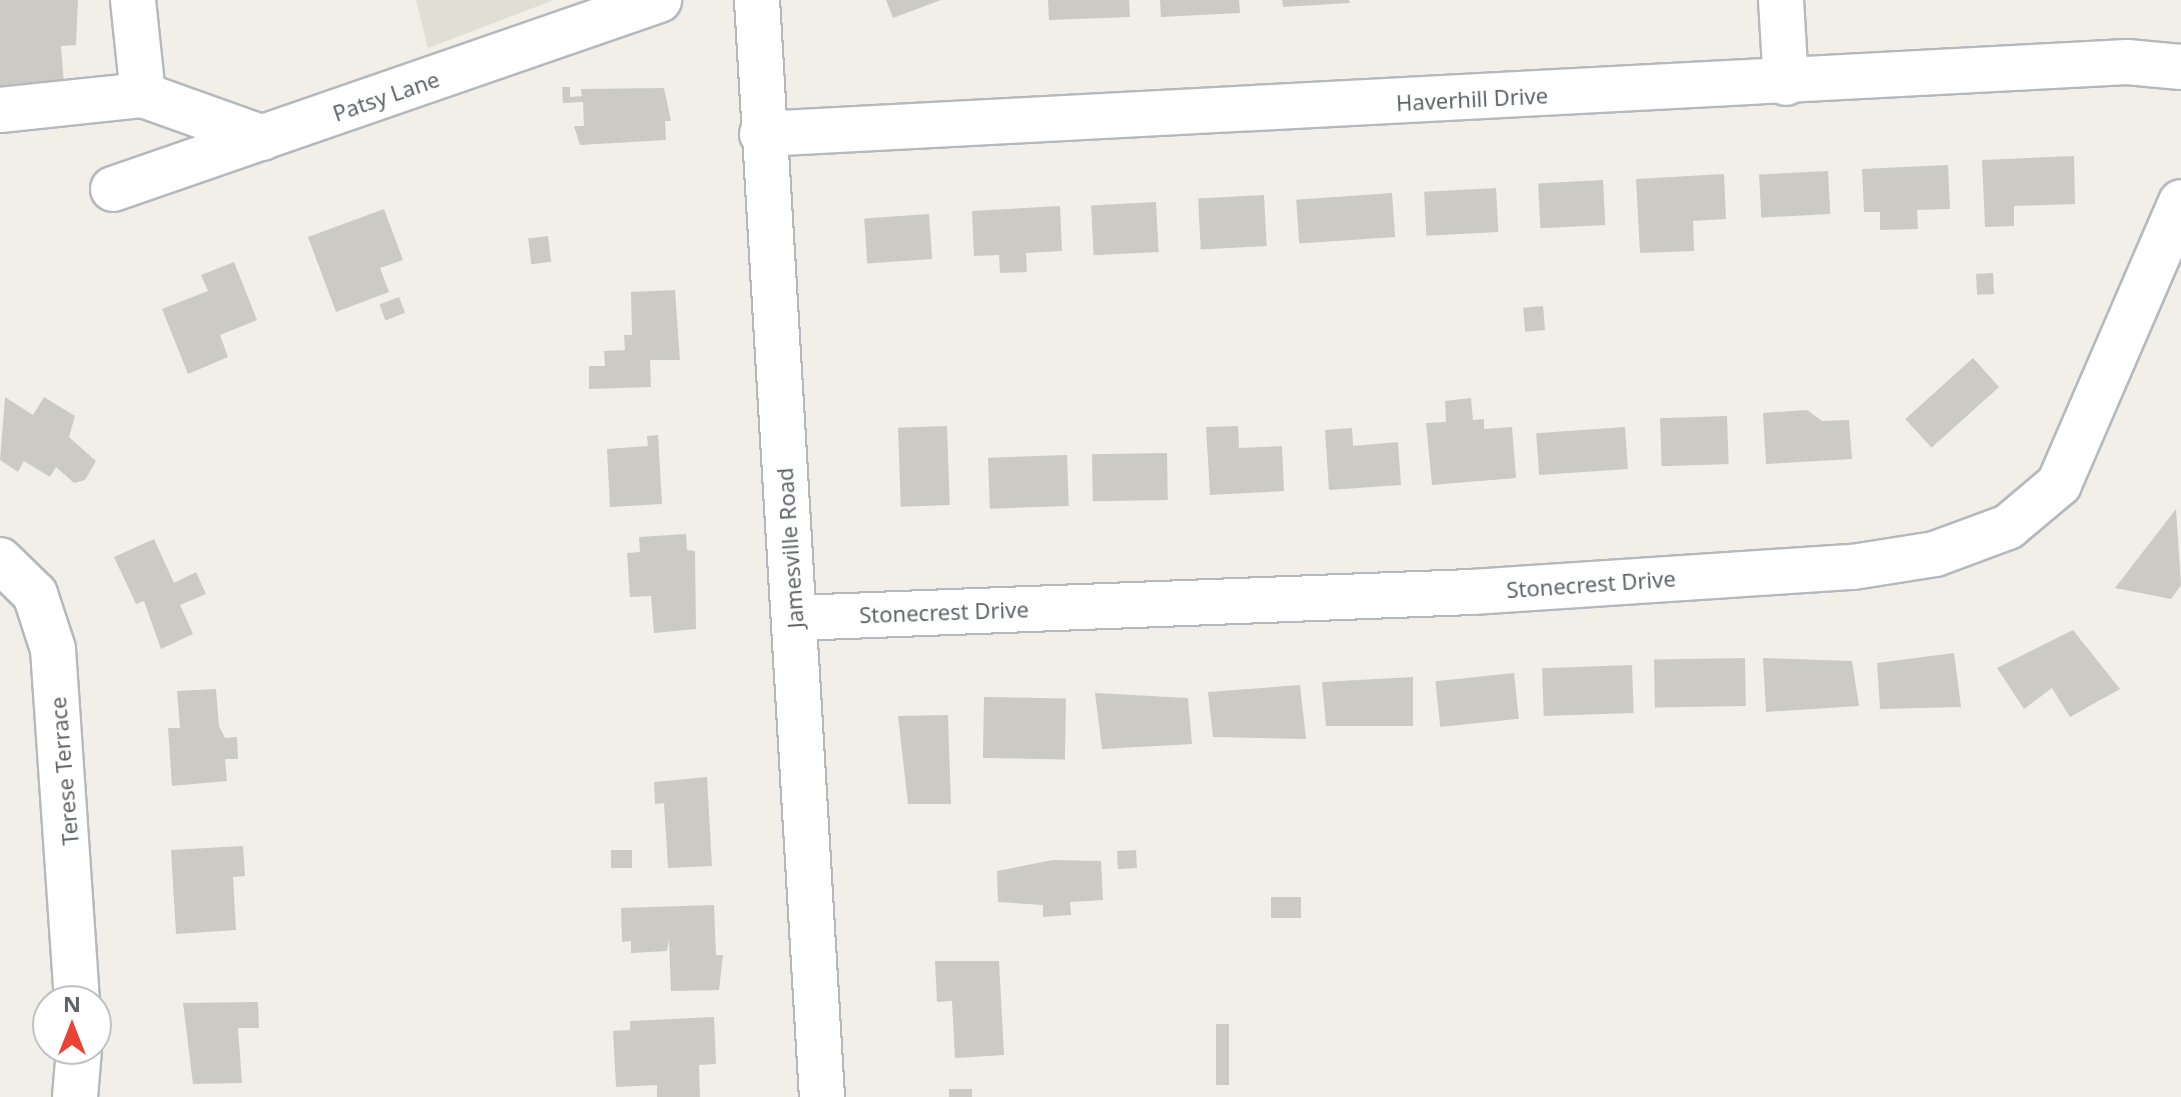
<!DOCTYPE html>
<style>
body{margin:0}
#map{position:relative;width:2181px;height:1097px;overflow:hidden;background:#f1efe8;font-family:"Noto Sans",sans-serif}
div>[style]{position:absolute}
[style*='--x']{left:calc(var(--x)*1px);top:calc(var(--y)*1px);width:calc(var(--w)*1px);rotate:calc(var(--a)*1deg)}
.education>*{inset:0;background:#e1ded6}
.building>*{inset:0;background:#cccac5;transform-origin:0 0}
.roads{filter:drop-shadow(2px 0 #b5b8bc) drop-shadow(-2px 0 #b5b8bc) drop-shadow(0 2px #b5b8bc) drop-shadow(0 -2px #b5b8bc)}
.minor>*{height:44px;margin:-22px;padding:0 22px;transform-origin:22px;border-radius:22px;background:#fff}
span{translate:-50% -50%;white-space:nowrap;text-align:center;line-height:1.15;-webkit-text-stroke:6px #fff;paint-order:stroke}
.street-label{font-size:22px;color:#5f6368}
.north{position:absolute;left:32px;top:985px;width:80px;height:80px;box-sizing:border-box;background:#fff;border:2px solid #bfc1c3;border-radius:50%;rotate:0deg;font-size:22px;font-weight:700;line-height:32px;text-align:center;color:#5f6368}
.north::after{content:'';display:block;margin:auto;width:28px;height:36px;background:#ea4335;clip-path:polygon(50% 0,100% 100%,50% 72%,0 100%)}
</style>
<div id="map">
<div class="education">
<div style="clip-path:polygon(416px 0,554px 0,428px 48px)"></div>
</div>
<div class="building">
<div style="clip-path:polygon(0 0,78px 0,76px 45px,61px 46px,64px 84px,0 90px)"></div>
<div style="clip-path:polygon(886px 0,941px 0,893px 18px)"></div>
<div style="clip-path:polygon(1048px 0,1129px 0,1130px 17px,1049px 20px)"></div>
<div style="clip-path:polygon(1160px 0,1239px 0,1240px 13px,1161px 17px)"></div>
<div style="clip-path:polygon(1282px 0,1349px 0,1350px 3px,1283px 7px)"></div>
<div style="clip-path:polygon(562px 87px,570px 87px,570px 97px,582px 96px,581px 89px,664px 88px,671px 121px,665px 121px,666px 140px,580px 145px,574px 126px,584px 126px,583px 102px,563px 103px)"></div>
<div style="clip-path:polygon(2074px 156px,2075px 204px,2014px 206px,2014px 226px,1985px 227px,1982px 160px)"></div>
<div style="clip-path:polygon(1948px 165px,1950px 209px,1917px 210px,1918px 229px,1880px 230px,1880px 212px,1864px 212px,1862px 169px)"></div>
<div style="left:1828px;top:171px;width:43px;height:69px;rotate:87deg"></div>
<div style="clip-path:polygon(1724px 174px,1726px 219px,1693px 221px,1694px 251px,1640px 253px,1636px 179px)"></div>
<div style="left:1603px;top:180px;width:45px;height:65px;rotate:87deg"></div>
<div style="left:1496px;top:188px;width:44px;height:72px;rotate:87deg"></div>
<div style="left:1392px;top:193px;width:44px;height:96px;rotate:86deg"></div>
<div style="left:1264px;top:195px;width:51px;height:66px;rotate:87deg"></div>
<div style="left:1156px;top:202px;width:50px;height:65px;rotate:87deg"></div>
<div style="clip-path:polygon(1060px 206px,1062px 251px,1026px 253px,1027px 272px,1000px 273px,999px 255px,974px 256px,972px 211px)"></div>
<div style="clip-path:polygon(384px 209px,403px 260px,380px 268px,389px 292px,336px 312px,308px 237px)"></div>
<div style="left:929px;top:214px;width:45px;height:65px;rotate:86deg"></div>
<div style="left:548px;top:236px;width:26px;height:20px;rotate:83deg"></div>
<div style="clip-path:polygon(234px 262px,257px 320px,220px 335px,228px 357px,188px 374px,162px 309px,208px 291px,201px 275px)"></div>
<div style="left:1993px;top:273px;width:21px;height:17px;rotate:87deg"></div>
<div style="clip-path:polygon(675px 290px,680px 360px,650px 360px,651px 387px,589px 389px,589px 366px,605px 366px,604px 351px,625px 350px,624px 335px,632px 335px,631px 292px)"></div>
<div style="left:399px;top:297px;width:17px;height:21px;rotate:69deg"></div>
<div style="left:1543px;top:306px;width:24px;height:20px;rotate:85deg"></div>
<div style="left:1973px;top:358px;width:39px;height:91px;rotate:48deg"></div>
<div style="clip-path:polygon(5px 397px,33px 415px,44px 397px,75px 416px,69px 437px,96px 461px,85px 480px,74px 483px,56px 467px,50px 477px,24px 461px,18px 472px,0 460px)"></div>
<div style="clip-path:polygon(1471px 398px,1473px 420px,1484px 419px,1484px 429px,1512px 427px,1516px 478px,1432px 485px,1426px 423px,1446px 422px,1445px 401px)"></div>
<div style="clip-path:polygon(1807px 410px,1822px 421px,1849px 420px,1852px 459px,1766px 464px,1763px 413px)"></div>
<div style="left:1727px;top:416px;width:48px;height:67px;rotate:88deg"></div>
<div style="left:947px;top:426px;width:79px;height:49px;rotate:88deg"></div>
<div style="clip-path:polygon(1238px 426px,1239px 448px,1282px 446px,1284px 491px,1210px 495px,1206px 427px)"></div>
<div style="left:1625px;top:427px;width:42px;height:89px;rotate:86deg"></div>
<div style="clip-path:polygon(1352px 428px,1353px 446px,1398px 442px,1401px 485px,1329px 490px,1325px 430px)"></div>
<div style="clip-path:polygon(658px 435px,662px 504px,610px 507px,607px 449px,648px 446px,647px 436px)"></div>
<div style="left:1167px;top:453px;width:47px;height:75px;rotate:89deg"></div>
<div style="left:1067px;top:455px;width:51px;height:79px;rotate:88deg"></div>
<div style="clip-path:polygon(2176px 509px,2181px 585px,2171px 599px,2115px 588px)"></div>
<div style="clip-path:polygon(686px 534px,687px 550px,695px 551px,696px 629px,654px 633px,651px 596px,630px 597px,627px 553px,640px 552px,639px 537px)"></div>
<div style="clip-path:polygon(154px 539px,174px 583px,196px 572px,206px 594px,180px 605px,193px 634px,161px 649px,144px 601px,136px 604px,114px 557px)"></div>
<div style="clip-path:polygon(2073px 630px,2120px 689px,2070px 717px,2052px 688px,2024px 709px,1997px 668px)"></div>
<div style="clip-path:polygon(1954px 653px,1961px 707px,1880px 709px,1877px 663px)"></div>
<div style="left:1745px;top:658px;width:48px;height:91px;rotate:89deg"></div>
<div style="clip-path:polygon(1763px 658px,1852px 661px,1859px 706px,1766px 712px)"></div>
<div style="left:1632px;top:665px;width:48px;height:90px;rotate:88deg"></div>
<div style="left:1514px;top:673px;width:46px;height:79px;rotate:84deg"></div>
<div style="clip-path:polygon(1413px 677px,1413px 726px,1326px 726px,1322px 682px)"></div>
<div style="clip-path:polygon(1300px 685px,1306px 739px,1213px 737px,1208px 692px)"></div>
<div style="clip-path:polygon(216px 689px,219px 726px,225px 738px,237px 737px,238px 759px,225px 759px,227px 781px,172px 786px,168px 728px,180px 728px,177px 691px)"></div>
<div style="clip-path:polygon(1095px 693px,1188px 698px,1192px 744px,1102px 749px)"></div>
<div style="left:984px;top:697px;width:82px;height:61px;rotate:1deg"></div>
<div style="clip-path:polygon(948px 715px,951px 804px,908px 804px,898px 716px)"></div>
<div style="clip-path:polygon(707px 777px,712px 866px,668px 868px,664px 803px,655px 804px,654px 782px)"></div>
<div style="clip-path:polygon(243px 846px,245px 876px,233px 877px,236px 930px,176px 934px,171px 850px)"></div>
<div style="left:632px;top:850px;width:18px;height:21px;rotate:90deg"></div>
<div style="left:1136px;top:850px;width:18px;height:19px;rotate:87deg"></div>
<div style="clip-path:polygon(1053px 860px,1101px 861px,1103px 900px,1070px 902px,1071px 915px,1043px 917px,1043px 905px,998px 902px,997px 871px)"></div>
<div style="left:1271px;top:897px;width:30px;height:21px"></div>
<div style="clip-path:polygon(714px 905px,716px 955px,723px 955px,719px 990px,671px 991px,669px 939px,667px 951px,631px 953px,631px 941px,622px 942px,621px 908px)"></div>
<div style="clip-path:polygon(935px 961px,999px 961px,1004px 1055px,955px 1058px,952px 1001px,937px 1002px)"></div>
<div style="clip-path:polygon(258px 1002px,259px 1028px,238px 1028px,242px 1083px,193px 1084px,183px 1003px)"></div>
<div style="clip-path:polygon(714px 1017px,716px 1064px,699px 1065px,700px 1097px,657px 1097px,657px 1085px,616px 1087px,613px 1031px,630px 1030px,630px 1021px)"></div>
<div style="left:1216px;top:1024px;width:13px;height:61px"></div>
<div style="left:949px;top:1089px;width:23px;height:8px"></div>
</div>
<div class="roads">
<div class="minor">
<div style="--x:133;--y:0;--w:96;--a:84"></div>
<div style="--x:757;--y:0;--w:1099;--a:86.61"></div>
<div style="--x:1781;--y:0;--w:83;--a:86.6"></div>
<div style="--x:0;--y:110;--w:144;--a:-6"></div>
<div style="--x:143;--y:95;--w:127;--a:19.7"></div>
<div style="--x:762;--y:134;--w:1367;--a:-3.02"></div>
<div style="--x:2127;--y:62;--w:54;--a:5.3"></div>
<div style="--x:113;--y:189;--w:578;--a:-19.09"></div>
<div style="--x:0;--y:560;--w:49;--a:44.2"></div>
<div style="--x:35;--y:594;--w:58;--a:71.9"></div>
<div style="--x:53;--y:649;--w:353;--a:86.1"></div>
<div style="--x:795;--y:618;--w:677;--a:-2.2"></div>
<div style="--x:1472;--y:592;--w:382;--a:-3.8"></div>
<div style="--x:1853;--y:567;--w:83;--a:-9"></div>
<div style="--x:1935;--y:554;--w:78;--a:-20.3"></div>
<div style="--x:2008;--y:527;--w:67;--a:-40.1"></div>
<div style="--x:2059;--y:484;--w:307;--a:-66.6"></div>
<div style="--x:75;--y:1097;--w:48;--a:-85.2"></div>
</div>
</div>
<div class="street-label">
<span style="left:386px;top:96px;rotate:-19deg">Patsy Lane</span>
<span style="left:1472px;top:99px;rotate:-3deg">Haverhill Drive</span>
<span style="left:790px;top:548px;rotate:-94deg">Jamesville Road</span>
<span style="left:1591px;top:584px;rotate:-4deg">Stonecrest Drive</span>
<span style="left:944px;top:612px;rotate:-2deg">Stonecrest Drive</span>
<span style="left:64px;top:771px;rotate:-95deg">Terese Terrace</span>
</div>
<div class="north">N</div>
</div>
